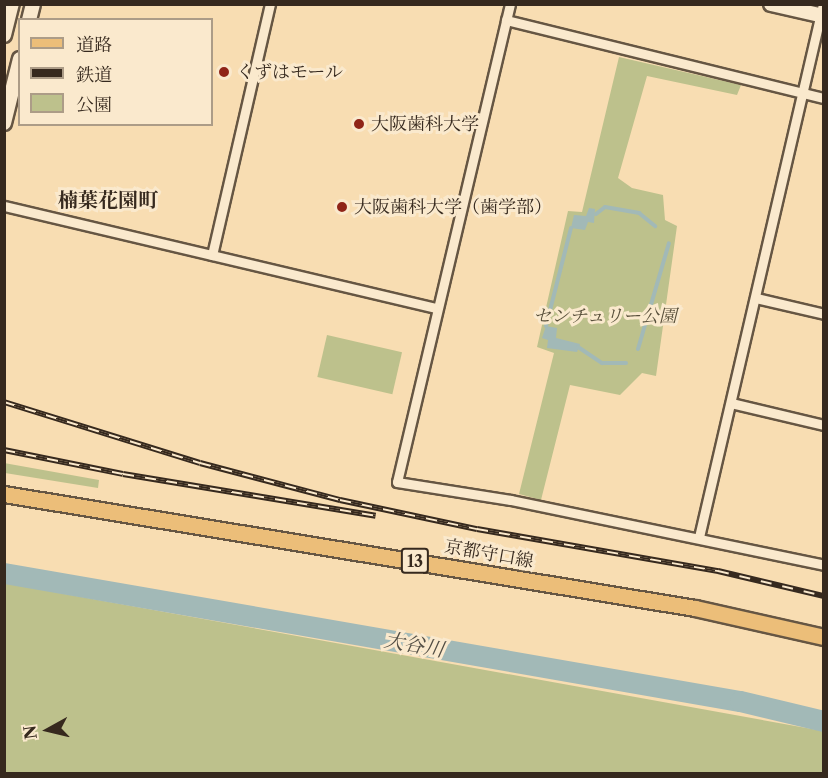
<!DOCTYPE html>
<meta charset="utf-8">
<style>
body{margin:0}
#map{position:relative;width:828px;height:778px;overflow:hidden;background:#f8ddb2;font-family:"Libre Caslon Text","Noto Serif JP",serif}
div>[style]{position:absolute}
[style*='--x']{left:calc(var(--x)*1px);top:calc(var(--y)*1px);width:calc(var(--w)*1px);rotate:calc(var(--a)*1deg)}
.green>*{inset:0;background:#bdc18c;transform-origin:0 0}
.water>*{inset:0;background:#a2b9b7}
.stream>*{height:4px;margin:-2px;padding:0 2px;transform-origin:2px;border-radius:2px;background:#a2b9b7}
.river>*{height:21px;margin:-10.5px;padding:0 10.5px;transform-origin:10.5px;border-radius:10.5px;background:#a2b9b7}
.roads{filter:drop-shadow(2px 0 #665643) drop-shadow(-2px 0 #665643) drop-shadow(0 2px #665643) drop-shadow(0 -2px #665643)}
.street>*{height:9px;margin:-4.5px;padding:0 4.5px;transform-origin:4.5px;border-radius:4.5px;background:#fae9cd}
.secondary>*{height:14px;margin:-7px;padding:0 7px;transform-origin:7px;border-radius:7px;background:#fae9cd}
.primary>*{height:15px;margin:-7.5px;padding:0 7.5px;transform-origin:7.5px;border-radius:7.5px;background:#ecbe79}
.rail>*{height:6px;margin-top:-3px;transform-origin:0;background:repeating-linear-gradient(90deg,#fae9cd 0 11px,#36291e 0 22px);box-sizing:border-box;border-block:2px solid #36291e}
.dots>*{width:16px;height:16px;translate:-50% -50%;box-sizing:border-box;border:3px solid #fae9cd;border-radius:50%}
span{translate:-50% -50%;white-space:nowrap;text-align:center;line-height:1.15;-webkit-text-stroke:6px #fae9cd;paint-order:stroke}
.shield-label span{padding:2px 4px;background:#fae9cd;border:2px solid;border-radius:4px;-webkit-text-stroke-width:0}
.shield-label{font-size:16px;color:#36291e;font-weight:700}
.poi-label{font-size:18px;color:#36291e}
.left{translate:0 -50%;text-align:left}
.park-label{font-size:18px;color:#584f3a;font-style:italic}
.street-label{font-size:18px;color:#36291e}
.neighbourhood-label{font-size:20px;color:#36291e;font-weight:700}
.water-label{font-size:20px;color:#514d44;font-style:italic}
.frame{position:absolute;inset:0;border:6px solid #36291e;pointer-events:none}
.legend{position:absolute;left:18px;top:18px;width:195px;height:108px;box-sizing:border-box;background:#fae9cd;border:2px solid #ac9c87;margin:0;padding:8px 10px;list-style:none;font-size:18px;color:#36291e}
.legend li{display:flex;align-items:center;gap:12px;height:30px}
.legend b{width:30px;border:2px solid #ac9c87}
.north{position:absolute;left:18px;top:700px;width:60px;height:60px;-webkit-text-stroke:4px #fae9cd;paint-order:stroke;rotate:262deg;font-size:16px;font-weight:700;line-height:24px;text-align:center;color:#36291e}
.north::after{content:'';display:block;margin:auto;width:21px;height:27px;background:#36291e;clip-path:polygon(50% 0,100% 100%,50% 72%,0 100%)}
</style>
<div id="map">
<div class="green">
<div style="clip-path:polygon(619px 57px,741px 85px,737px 95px,647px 76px,618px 178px,632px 188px,663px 195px,665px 220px,677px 226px,656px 376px,642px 373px,620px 395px,570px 385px,541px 500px,519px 494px,554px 353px,537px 347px,568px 211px,582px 212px)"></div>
<div style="left:327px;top:335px;width:77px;height:43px;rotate:13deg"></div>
<div style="clip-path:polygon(4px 463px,99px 480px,98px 488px,5px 473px)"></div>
<div style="clip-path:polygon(4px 583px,823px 731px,823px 773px,5px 773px)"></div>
</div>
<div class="water">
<div style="clip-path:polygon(589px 208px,595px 209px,594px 223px,588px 222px,585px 230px,571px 228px,574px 215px,586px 216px)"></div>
<div style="clip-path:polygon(546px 326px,557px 328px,556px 338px,580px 344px,577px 352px,547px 348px,548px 340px,542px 338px)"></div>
</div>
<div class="stream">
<div style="--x:596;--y:214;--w:11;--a:-38"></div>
<div style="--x:605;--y:207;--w:35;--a:10"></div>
<div style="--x:639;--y:213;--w:21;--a:39"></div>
<div style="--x:546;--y:326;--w:101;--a:-75.7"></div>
<div style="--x:578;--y:347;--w:29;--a:34"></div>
<div style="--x:602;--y:363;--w:24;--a:0"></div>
<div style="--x:638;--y:349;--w:110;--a:-73.7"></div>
</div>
<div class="river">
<div style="--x:4;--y:573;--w:747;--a:9.87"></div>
<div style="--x:740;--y:701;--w:86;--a:13.4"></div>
</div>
<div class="roads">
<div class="street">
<div style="--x:510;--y:4;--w:491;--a:103.3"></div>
<div style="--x:397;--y:482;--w:115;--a:9"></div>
<div style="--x:511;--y:500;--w:320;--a:11.7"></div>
<div style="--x:506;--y:20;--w:327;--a:13.8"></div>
<div style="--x:4;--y:206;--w:443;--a:13.3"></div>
<div style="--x:212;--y:255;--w:258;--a:-77"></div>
<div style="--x:756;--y:298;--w:70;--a:13.2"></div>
<div style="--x:731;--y:403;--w:96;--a:13.3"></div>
<div style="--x:699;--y:537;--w:547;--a:-76.9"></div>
</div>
<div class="secondary">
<div style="--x:771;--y:4;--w:54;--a:12.8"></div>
<div style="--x:29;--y:20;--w:16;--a:-76"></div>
<div style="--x:4;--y:35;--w:32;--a:-76"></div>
<div style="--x:4;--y:123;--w:66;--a:-76"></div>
</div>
<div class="primary">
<div style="--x:4;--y:494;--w:700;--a:9.37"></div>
<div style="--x:695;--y:608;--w:132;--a:12.7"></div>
</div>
</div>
<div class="rail">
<div style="--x:4;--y:402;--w:205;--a:17.3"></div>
<div style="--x:200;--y:463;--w:145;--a:14.8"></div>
<div style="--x:340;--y:500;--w:140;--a:12"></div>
<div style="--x:477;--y:529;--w:245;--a:9.9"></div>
<div style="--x:718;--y:571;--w:109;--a:13.3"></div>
<div style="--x:4;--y:450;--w:121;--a:11.4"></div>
<div style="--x:123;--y:474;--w:256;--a:9.4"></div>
</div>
<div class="dots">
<div style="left:224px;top:72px;background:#8f2418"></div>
<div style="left:359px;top:124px;background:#8f2418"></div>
<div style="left:342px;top:207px;background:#8f2418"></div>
</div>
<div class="shield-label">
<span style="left:415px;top:561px">13</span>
</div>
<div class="poi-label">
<span class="left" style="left:236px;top:72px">くずはモール</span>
<span class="left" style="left:371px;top:124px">大阪歯科大学</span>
<span class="left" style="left:354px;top:207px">大阪歯科大学（歯学部）</span>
</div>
<div class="park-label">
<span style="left:605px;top:316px">センチュリー公園</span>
</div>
<div class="street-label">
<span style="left:489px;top:554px;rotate:10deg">京都守口線</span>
</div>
<div class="neighbourhood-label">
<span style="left:108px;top:200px">楠葉花園町</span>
</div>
<div class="water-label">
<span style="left:414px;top:645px;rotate:10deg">大谷川</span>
</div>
<div class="frame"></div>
<ul class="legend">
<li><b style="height:8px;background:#ecbe79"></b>道路</li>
<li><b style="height:8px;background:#36291e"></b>鉄道</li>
<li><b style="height:16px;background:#bdc18c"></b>公園</li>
</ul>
<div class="north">N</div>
</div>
